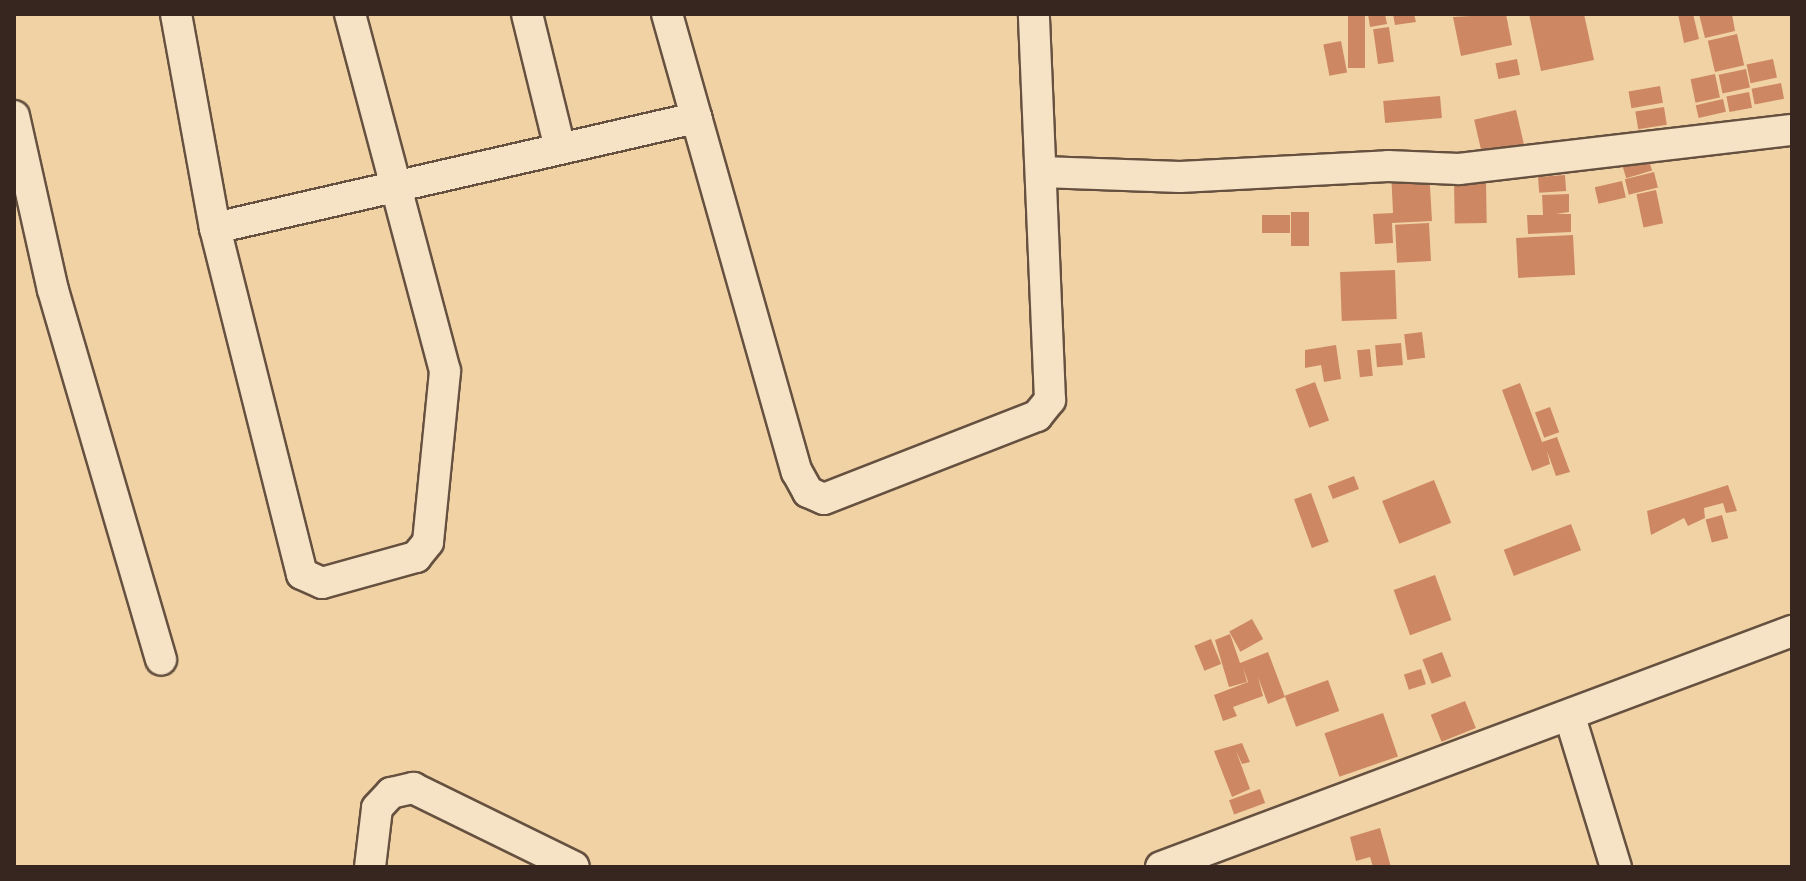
<!DOCTYPE html>
<style>
body{margin:0}
#map{position:relative;width:1806px;height:881px;overflow:hidden;background:#f1d2a5;font-family:"IM FELL English",serif}
div>[style]{position:absolute}
[style*='--x']{left:calc(var(--x)*1px);top:calc(var(--y)*1px);width:calc(var(--w)*1px);rotate:calc(var(--a)*1deg)}
.building>*{inset:0;background:#cd8863;transform-origin:0 0}
.roads{filter:drop-shadow(2px 0 #665140) drop-shadow(-2px 0 #665140) drop-shadow(0 2px #665140) drop-shadow(0 -2px #665140)}
.street>*{height:30px;margin:-15px;padding:0 15px;transform-origin:15px;border-radius:15px;background:#f6e2c4}
span{translate:-50% -50%;white-space:nowrap;text-align:center;line-height:1.15;-webkit-text-stroke:8px #f6e2c4;paint-order:stroke}
.frame{position:absolute;inset:0;border:16px solid #37261f;pointer-events:none}
</style>
<div id="map">
<div class="building">
<div style="left:1348px;top:14px;width:17px;height:54px"></div>
<div style="clip-path:polygon(1368px 14px,1385px 14px,1387px 24px,1370px 27px)"></div>
<div style="clip-path:polygon(1393px 14px,1414px 14px,1416px 22px,1395px 25px)"></div>
<div style="clip-path:polygon(1506px 14px,1512px 45px,1461px 56px,1453px 17px)"></div>
<div style="clip-path:polygon(1529px 14px,1584px 14px,1594px 60px,1541px 71px)"></div>
<div style="clip-path:polygon(1678px 14px,1693px 14px,1699px 39px,1684px 43px)"></div>
<div style="clip-path:polygon(1699px 14px,1732px 14px,1735px 31px,1705px 38px)"></div>
<div style="left:1389px;top:27px;width:35px;height:16px;rotate:82deg"></div>
<div style="left:1737px;top:34px;width:32px;height:30px;rotate:77deg"></div>
<div style="left:1341px;top:41px;width:32px;height:18px;rotate:79deg"></div>
<div style="left:1517px;top:59px;width:16px;height:22px;rotate:79deg"></div>
<div style="left:1773px;top:59px;width:19px;height:27px;rotate:78deg"></div>
<div style="left:1746px;top:69px;width:19px;height:28px;rotate:78deg"></div>
<div style="left:1715px;top:74px;width:24px;height:25px;rotate:78deg"></div>
<div style="left:1781px;top:83px;width:16px;height:30px;rotate:79deg"></div>
<div style="left:1660px;top:86px;width:17px;height:32px;rotate:80deg"></div>
<div style="left:1749px;top:92px;width:16px;height:23px;rotate:79deg"></div>
<div style="left:1440px;top:96px;width:22px;height:57px;rotate:85deg"></div>
<div style="left:1723px;top:99px;width:13px;height:28px;rotate:77deg"></div>
<div style="left:1664px;top:107px;width:18px;height:29px;rotate:81deg"></div>
<div style="left:1516px;top:110px;width:45px;height:43px;rotate:77deg"></div>
<div style="left:1648px;top:157px;width:14px;height:27px;rotate:73deg"></div>
<div style="clip-path:polygon(1429px 169px,1432px 221px,1392px 223px,1393px 243px,1375px 244px,1373px 214px,1393px 213px,1391px 171px)"></div>
<div style="left:1654px;top:172px;width:16px;height:30px;rotate:76deg"></div>
<div style="left:1565px;top:175px;width:16px;height:27px;rotate:86deg"></div>
<div style="left:1622px;top:181px;width:17px;height:28px;rotate:77deg"></div>
<div style="left:1486px;top:182px;width:41px;height:32px;rotate:89deg"></div>
<div style="left:1656px;top:190px;width:34px;height:20px;rotate:78deg"></div>
<div style="clip-path:polygon(1569px 194px,1569px 212px,1556px 214px,1571px 214px,1571px 232px,1528px 234px,1527px 215px,1543px 215px,1542px 195px)"></div>
<div style="left:1291px;top:212px;width:18px;height:34px"></div>
<div style="left:1290px;top:215px;width:18px;height:28px;rotate:90deg"></div>
<div style="left:1429px;top:223px;width:38px;height:34px;rotate:87deg"></div>
<div style="left:1573px;top:235px;width:40px;height:57px;rotate:87deg"></div>
<div style="left:1395px;top:270px;width:49px;height:55px;rotate:88deg"></div>
<div style="left:1422px;top:332px;width:26px;height:18px;rotate:83deg"></div>
<div style="left:1401px;top:343px;width:22px;height:26px;rotate:85deg"></div>
<div style="clip-path:polygon(1336px 345px,1341px 379px,1324px 382px,1321px 365px,1305px 368px,1305px 350px)"></div>
<div style="left:1370px;top:349px;width:27px;height:13px;rotate:84deg"></div>
<div style="left:1315px;top:382px;width:41px;height:21px;rotate:70deg"></div>
<div style="clip-path:polygon(1520px 383px,1542px 442px,1557px 437px,1570px 472px,1556px 476px,1547px 451px,1550px 464px,1532px 471px,1502px 390px)"></div>
<div style="left:1550px;top:407px;width:27px;height:16px;rotate:70deg"></div>
<div style="left:1354px;top:476px;width:14px;height:28px;rotate:69deg"></div>
<div style="left:1434px;top:480px;width:46px;height:56px;rotate:68deg"></div>
<div style="clip-path:polygon(1728px 485px,1737px 511px,1726px 513px,1723px 503px,1704px 508px,1705px 518px,1688px 526px,1684px 518px,1651px 535px,1647px 511px)"></div>
<div style="left:1311px;top:493px;width:52px;height:18px;rotate:70deg"></div>
<div style="left:1722px;top:515px;width:24px;height:17px;rotate:75deg"></div>
<div style="left:1571px;top:524px;width:28px;height:72px;rotate:69deg"></div>
<div style="left:1435px;top:575px;width:48px;height:44px;rotate:70deg"></div>
<div style="left:1252px;top:619px;width:23px;height:26px;rotate:61deg"></div>
<div style="clip-path:polygon(1230px 634px,1240px 663px,1268px 652px,1285px 697px,1268px 704px,1258px 677px,1263px 696px,1233px 707px,1237px 716px,1223px 721px,1214px 695px,1248px 682px,1243px 667px,1247px 682px,1229px 687px,1215px 640px)"></div>
<div style="left:1211px;top:639px;width:27px;height:18px;rotate:68deg"></div>
<div style="left:1442px;top:652px;width:26px;height:21px;rotate:69deg"></div>
<div style="left:1421px;top:669px;width:16px;height:18px;rotate:72deg"></div>
<div style="left:1328px;top:680px;width:33px;height:46px;rotate:70deg"></div>
<div style="left:1465px;top:701px;width:29px;height:37px;rotate:68deg"></div>
<div style="left:1383px;top:713px;width:46px;height:62px;rotate:71deg"></div>
<div style="clip-path:polygon(1242px 743px,1250px 762px,1242px 764px,1236px 751px,1250px 789px,1232px 797px,1214px 751px)"></div>
<div style="left:1260px;top:789px;width:15px;height:33px;rotate:70deg"></div>
<div style="clip-path:polygon(1380px 828px,1391px 867px,1373px 867px,1370px 857px,1356px 861px,1350px 837px)"></div>
</div>
<div class="roads">
<div class="street">
<div style="--x:176;--y:14;--w:218;--a:79.7"></div>
<div style="--x:215;--y:228;--w:357;--a:75.9"></div>
<div style="--x:302;--y:574;--w:22;--a:24"></div>
<div style="--x:322;--y:583;--w:98;--a:-15.5"></div>
<div style="--x:416;--y:557;--w:19;--a:-51"></div>
<div style="--x:428;--y:542;--w:172;--a:-84.3"></div>
<div style="--x:445;--y:371;--w:369;--a:-104.9"></div>
<div style="--x:527;--y:14;--w:138;--a:76.2"></div>
<div style="--x:667;--y:14;--w:476;--a:74.2"></div>
<div style="--x:797;--y:472;--w:23;--a:61"></div>
<div style="--x:808;--y:492;--w:17;--a:24"></div>
<div style="--x:824;--y:499;--w:229;--a:-21.3"></div>
<div style="--x:1037;--y:416;--w:21;--a:-51"></div>
<div style="--x:1050;--y:400;--w:386;--a:-92.4"></div>
<div style="--x:14;--y:116;--w:178;--a:77.4"></div>
<div style="--x:53;--y:290;--w:385;--a:73.7"></div>
<div style="--x:1042;--y:172;--w:138;--a:2.1"></div>
<div style="--x:1180;--y:177;--w:208;--a:-3"></div>
<div style="--x:1388;--y:166;--w:71;--a:2.4"></div>
<div style="--x:1459;--y:169;--w:335;--a:-6.7"></div>
<div style="--x:215;--y:228;--w:494;--a:-12.9"></div>
<div style="--x:1570;--y:717;--w:157;--a:73"></div>
<div style="--x:370;--y:867;--w:59;--a:-83.2"></div>
<div style="--x:377;--y:808;--w:21;--a:-47"></div>
<div style="--x:391;--y:793;--w:23;--a:-13"></div>
<div style="--x:413;--y:788;--w:179;--a:26.1"></div>
<div style="--x:1161;--y:867;--w:674;--a:-20.51"></div>
</div>
</div>
<div class="frame"></div>
</div>
